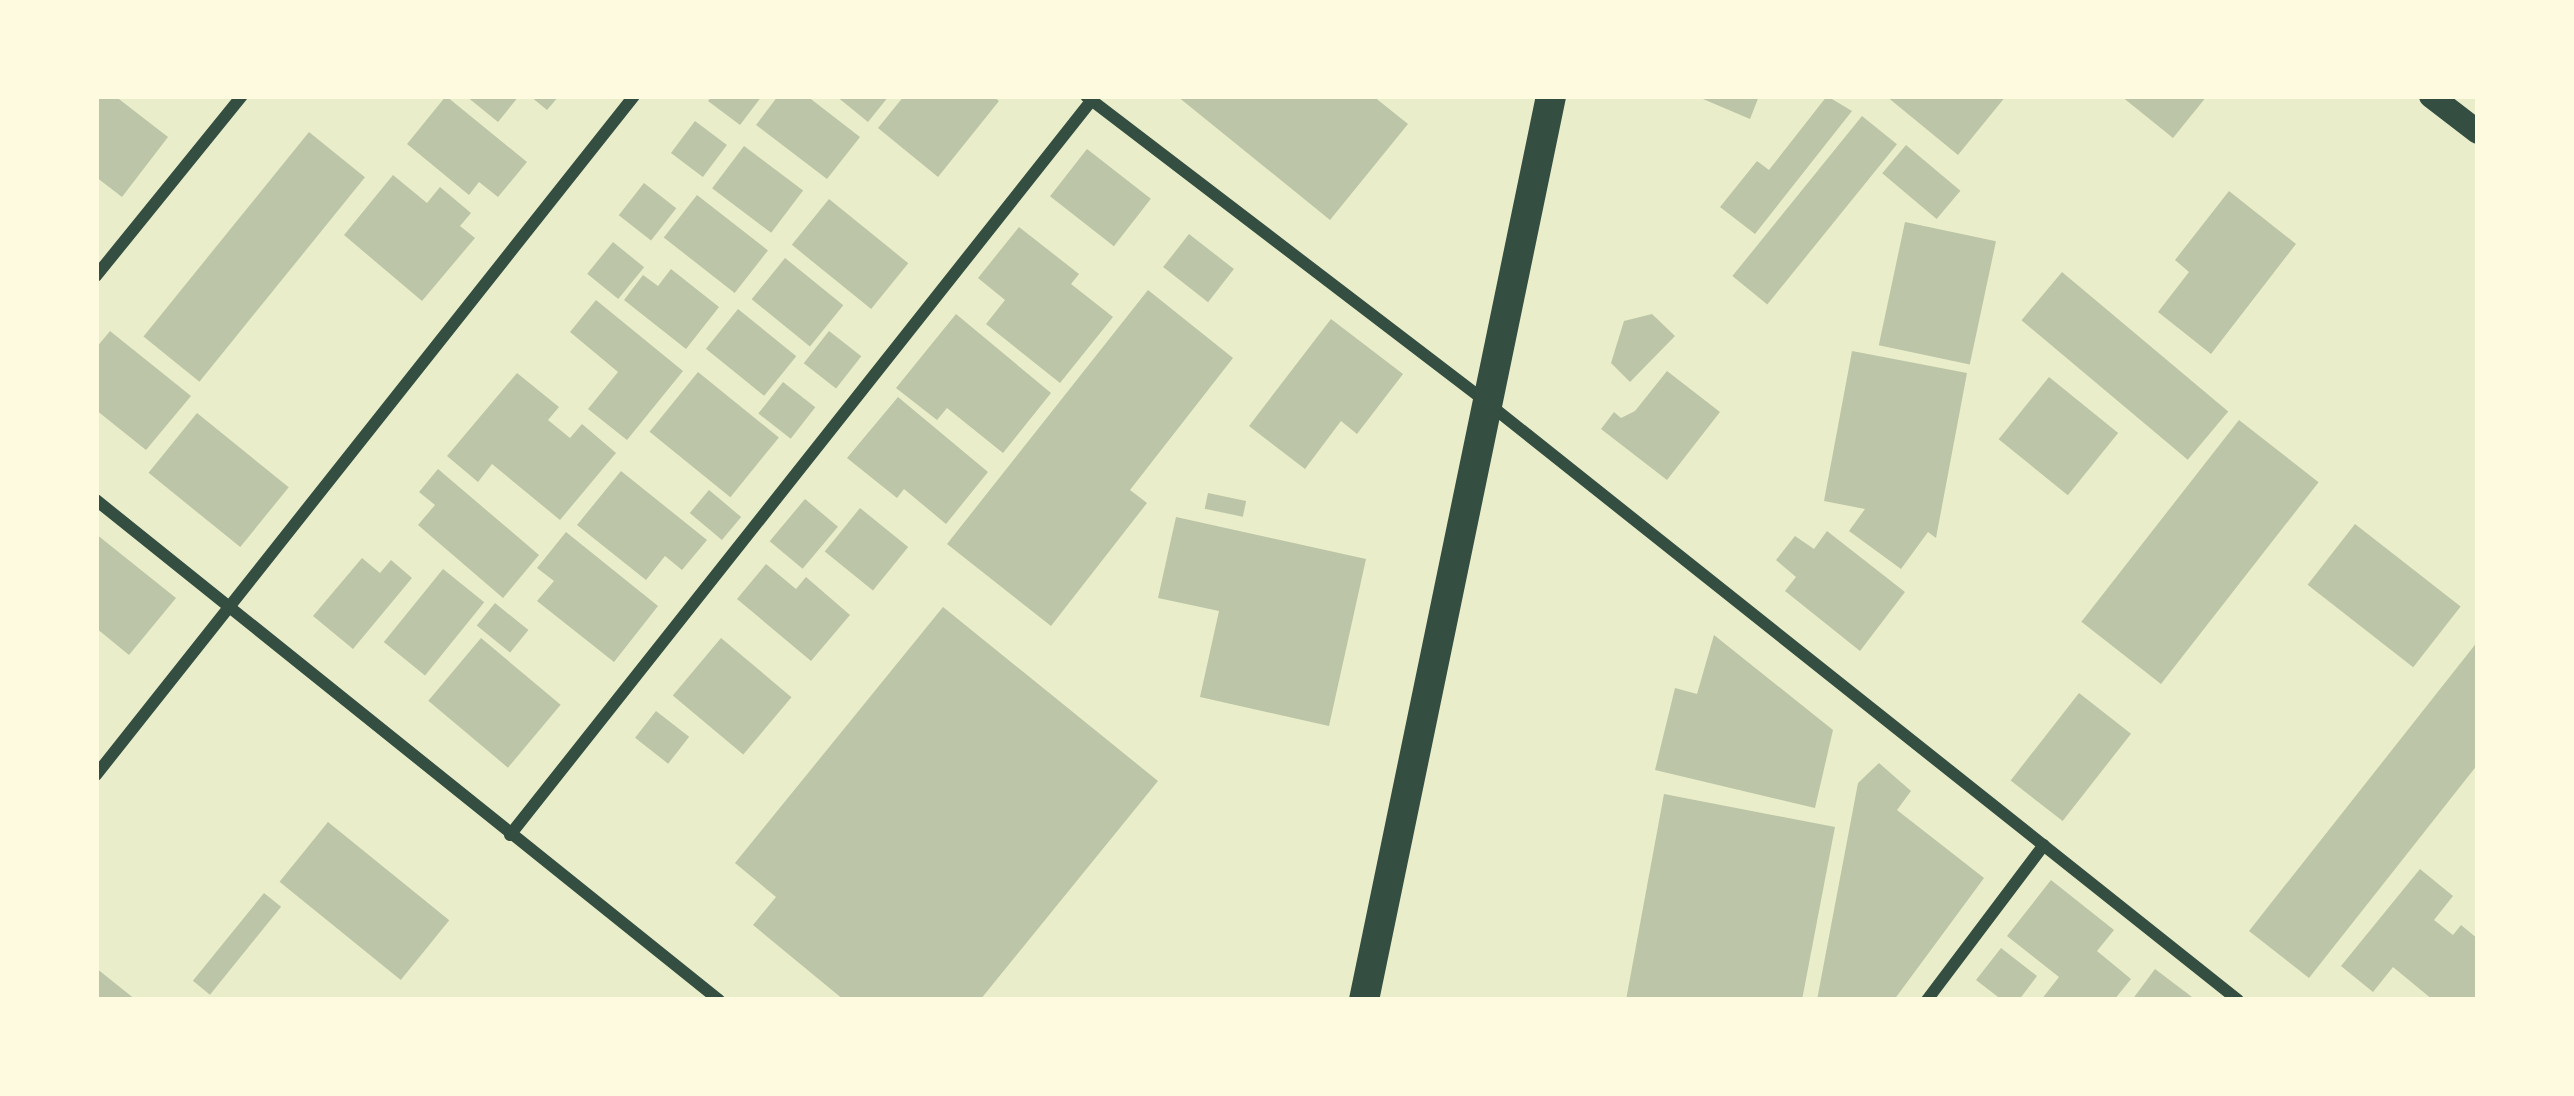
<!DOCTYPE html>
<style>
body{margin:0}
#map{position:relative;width:2574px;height:1096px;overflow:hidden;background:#e9edc9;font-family:"PT Sans",sans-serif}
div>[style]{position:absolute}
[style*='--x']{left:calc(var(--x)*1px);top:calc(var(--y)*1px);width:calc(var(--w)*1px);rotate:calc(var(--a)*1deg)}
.building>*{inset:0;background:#bcc5a7;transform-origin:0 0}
.minor>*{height:12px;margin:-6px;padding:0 6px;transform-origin:6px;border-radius:6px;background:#344e41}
.secondary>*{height:24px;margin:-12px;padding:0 12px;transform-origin:12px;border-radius:12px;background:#344e41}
.primary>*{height:30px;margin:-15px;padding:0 15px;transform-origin:15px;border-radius:15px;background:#344e41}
span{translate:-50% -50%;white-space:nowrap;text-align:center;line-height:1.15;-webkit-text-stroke:10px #fefae0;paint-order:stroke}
.frame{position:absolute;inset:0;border:99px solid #fefae0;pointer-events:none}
</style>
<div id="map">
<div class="building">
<div style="clip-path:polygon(96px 96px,115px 96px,168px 137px,122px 197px,96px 177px)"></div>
<div style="clip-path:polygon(446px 96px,527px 162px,498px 197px,479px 182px,469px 195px,407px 144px)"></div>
<div style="clip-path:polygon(466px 96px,519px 96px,498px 122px)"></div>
<div style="clip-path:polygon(530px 96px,559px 96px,547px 110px)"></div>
<div style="clip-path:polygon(712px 96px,762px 96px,740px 125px,708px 101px)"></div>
<div style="clip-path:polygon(778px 96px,807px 96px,860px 137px,827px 179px,756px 125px)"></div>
<div style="clip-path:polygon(836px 96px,889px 96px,868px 122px)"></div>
<div style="clip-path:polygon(904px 96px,993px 96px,999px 101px,938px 177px,878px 128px)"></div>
<div style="clip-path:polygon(1177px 96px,1373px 96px,1408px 124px,1330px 220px)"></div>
<div style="clip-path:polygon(1696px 96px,1759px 96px,1750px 119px)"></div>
<div style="clip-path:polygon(1827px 96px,1852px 111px,1755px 234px,1720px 207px,1757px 161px,1769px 170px)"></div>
<div style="clip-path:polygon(1886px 96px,2006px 96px,1958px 155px)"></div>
<div style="clip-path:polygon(2121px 96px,2207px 96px,2173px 138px)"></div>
<div style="left:1862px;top:116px;width:45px;height:206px;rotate:39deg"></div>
<div style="left:695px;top:121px;width:40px;height:40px;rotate:37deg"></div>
<div style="left:309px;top:132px;width:72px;height:263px;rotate:39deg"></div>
<div style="left:1906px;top:145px;width:71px;height:37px;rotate:40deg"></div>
<div style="left:744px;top:146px;width:74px;height:53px;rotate:37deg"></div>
<div style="left:1087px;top:149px;width:81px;height:60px;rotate:38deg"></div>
<div style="clip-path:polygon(393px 175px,427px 203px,440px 187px,471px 213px,460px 226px,475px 238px,422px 301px,344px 235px)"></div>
<div style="left:644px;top:183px;width:41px;height:41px;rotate:38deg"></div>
<div style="clip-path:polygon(2229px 191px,2296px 244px,2211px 354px,2158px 312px,2189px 272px,2175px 260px)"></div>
<div style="left:697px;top:195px;width:90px;height:54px;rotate:38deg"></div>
<div style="left:829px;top:199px;width:102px;height:59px;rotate:39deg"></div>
<div style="left:1905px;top:222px;width:93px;height:126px;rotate:12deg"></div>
<div style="clip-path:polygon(1019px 227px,1079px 274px,1071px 284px,1113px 317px,1060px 383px,986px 324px,1005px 300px,978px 278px)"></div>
<div style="left:1189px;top:234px;width:57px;height:42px;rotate:38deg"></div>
<div style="left:613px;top:242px;width:40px;height:41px;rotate:39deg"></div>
<div style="left:785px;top:258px;width:75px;height:53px;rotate:39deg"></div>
<div style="clip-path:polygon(671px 269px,719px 307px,686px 349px,624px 300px,643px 275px,658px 286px)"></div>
<div style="left:2062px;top:272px;width:217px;height:63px;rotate:40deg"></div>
<div style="clip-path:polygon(1148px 290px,1233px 358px,1130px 490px,1147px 503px,1051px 626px,947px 544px)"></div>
<div style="clip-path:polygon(596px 300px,683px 371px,627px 440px,588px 409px,618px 372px,570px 332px)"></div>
<div style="left:738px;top:309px;width:75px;height:51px;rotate:39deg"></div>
<div style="clip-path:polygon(956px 314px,1051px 393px,1003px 453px,947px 408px,937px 420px,896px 388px)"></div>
<div style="clip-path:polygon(1652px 314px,1675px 336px,1630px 382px,1611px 363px,1624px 321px)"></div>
<div style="clip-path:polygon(1331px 319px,1403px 374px,1357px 434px,1341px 421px,1305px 469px,1249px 426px)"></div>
<div style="clip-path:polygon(110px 331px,191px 396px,146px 450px,96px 410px,96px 348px)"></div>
<div style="left:829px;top:331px;width:41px;height:41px;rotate:38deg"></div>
<div style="clip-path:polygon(1852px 351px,1967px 373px,1936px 538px,1928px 532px,1901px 569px,1849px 531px,1865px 509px,1824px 501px)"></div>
<div style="clip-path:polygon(1667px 371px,1720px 412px,1667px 480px,1601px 429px,1614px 412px,1621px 418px,1635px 411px)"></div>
<div style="left:698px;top:372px;width:104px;height:77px;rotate:39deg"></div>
<div style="clip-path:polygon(517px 373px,559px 407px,548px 420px,570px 438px,582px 424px,616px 453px,560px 520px,492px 464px,478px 482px,447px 456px)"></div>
<div style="left:2049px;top:377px;width:89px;height:80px;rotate:39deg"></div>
<div style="left:783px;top:382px;width:41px;height:40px;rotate:38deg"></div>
<div style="clip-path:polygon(898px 397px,988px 472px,946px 524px,904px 489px,897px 498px,847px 458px)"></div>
<div style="left:197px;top:413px;width:118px;height:77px;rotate:39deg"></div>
<div style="left:2239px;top:420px;width:101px;height:256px;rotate:38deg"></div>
<div style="clip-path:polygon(438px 469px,539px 555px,503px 598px,418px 525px,435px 505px,419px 492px)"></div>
<div style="clip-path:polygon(621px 471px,707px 540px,682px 570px,665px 556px,646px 580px,577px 525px)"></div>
<div style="left:709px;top:490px;width:42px;height:30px;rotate:40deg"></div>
<div style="left:1208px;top:493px;width:39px;height:16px;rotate:12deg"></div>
<div style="left:805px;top:499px;width:43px;height:55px;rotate:40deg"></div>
<div style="left:860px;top:508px;width:62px;height:56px;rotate:39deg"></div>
<div style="clip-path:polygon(1176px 517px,1366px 559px,1329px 726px,1200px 697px,1219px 611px,1158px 598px)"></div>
<div style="left:2355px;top:524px;width:134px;height:77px;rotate:38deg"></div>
<div style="clip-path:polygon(1827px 531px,1905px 592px,1860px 651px,1785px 591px,1796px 577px,1776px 560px,1795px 536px,1814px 549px)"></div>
<div style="clip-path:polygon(566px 532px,658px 606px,614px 662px,537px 601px,554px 581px,537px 568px)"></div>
<div style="clip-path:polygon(96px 534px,176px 598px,129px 655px,96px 628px)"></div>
<div style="clip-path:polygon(362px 558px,380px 573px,391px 560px,412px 578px,353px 649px,313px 616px)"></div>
<div style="clip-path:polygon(766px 564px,796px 589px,806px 577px,850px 615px,811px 661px,737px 599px)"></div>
<div style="left:443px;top:569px;width:53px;height:94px;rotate:39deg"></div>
<div style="left:495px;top:603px;width:43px;height:29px;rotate:39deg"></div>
<div style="clip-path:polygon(943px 607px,1158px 781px,980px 1000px,844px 1000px,753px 925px,776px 897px,735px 863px)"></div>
<div style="clip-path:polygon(1714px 635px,1833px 730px,1815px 808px,1655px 770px,1675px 688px,1697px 694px)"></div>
<div style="left:481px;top:638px;width:104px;height:82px;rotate:40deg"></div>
<div style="left:721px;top:638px;width:92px;height:75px;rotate:40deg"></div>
<div style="clip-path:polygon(2478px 641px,2478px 764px,2309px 978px,2249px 931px)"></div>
<div style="left:2079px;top:693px;width:66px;height:111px;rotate:38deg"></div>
<div style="left:656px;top:711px;width:42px;height:34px;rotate:38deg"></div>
<div style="clip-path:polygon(1879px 763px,1911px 791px,1897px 810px,1984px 878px,1894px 1000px,1817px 1000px,1858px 783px)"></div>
<div style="clip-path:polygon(1664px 794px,1835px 827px,1802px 1000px,1626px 1000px)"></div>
<div style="left:328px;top:822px;width:156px;height:77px;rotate:39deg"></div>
<div style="clip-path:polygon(2420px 869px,2453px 896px,2434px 920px,2453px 935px,2461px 925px,2478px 939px,2478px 1000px,2433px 1000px,2393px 967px,2373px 992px,2341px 966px)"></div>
<div style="clip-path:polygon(2051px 880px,2114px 930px,2097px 951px,2131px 979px,2114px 1000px,2041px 1000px,2059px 977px,2007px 936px)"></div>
<div style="left:264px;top:893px;width:22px;height:113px;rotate:39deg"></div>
<div style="clip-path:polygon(2001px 948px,2037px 976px,2019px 1000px,2002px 1000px,1976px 980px)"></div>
<div style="clip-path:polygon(96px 968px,136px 1000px,96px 1000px)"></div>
<div style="clip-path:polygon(2155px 969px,2196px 1000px,2132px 1000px)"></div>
</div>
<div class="minor">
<div style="--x:1086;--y:96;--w:502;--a:37.39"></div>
<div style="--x:1485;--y:401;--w:962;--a:38.5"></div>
<div style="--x:96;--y:276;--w:232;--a:-51"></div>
<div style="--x:96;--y:500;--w:799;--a:38.75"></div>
<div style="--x:96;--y:775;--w:866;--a:-51.61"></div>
<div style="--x:510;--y:835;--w:938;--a:-51.63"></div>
<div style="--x:1927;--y:1000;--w:194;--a:-53"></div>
</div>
<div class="secondary">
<div style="--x:2431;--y:96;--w:59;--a:37.5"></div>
</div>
<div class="primary">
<div style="--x:1364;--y:1000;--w:923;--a:-78.31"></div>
</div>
<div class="frame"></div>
</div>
